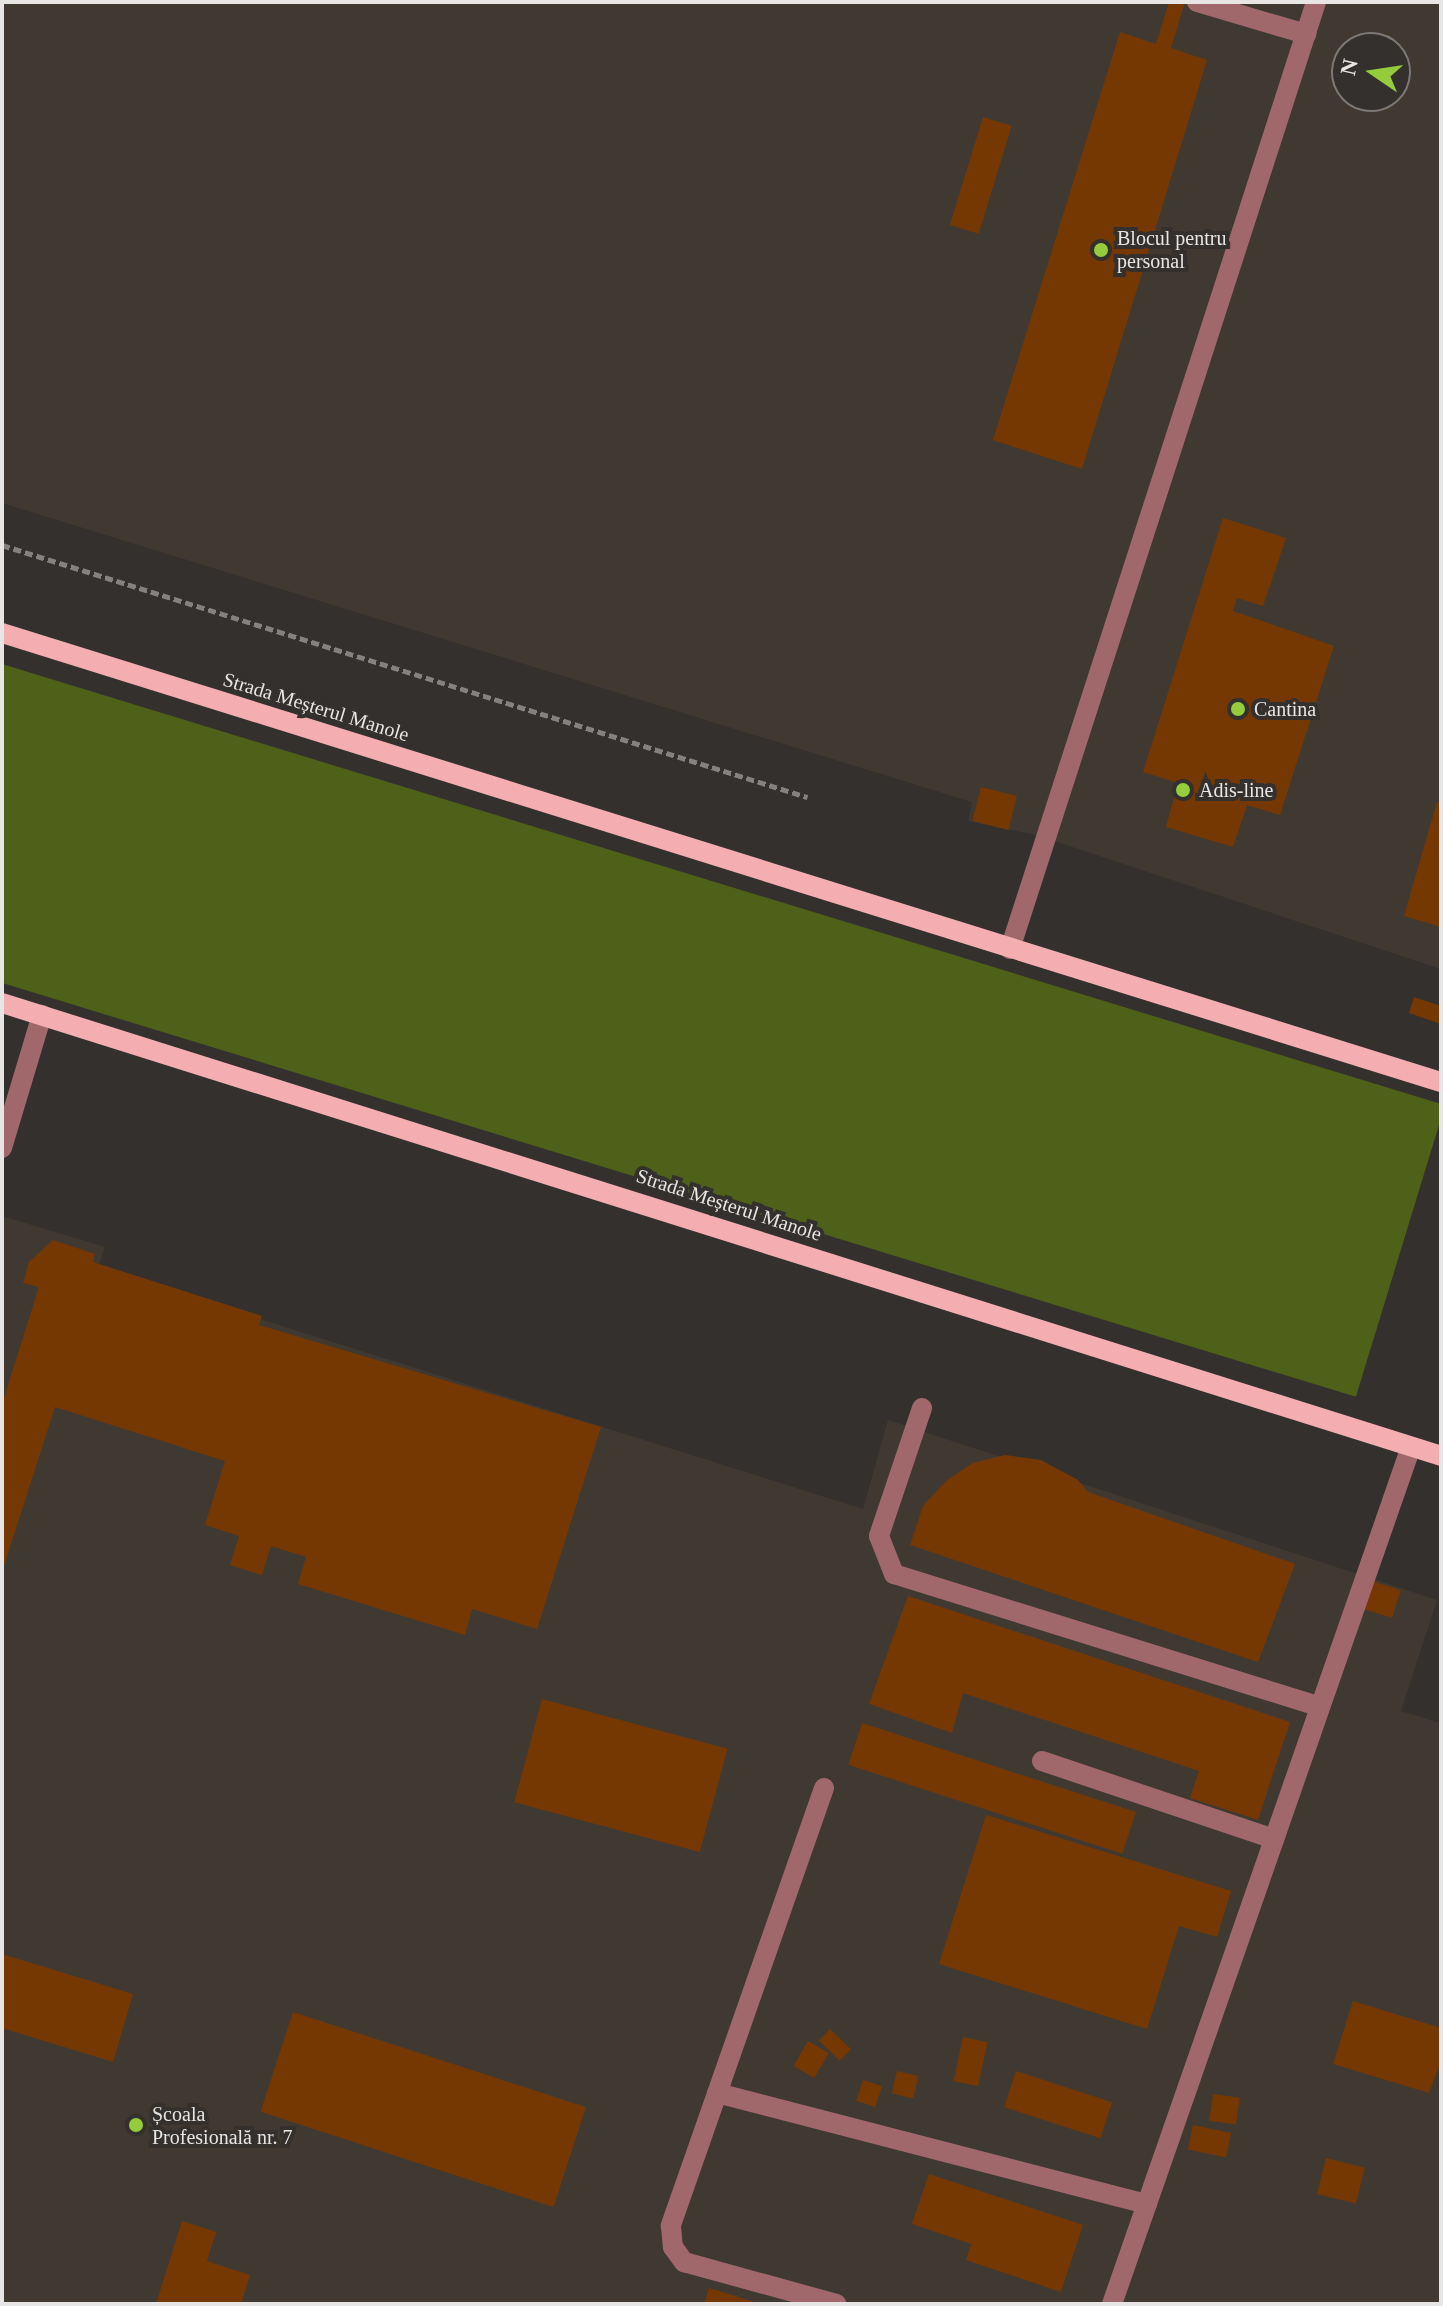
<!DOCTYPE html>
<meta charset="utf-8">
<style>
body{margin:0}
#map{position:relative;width:1443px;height:2306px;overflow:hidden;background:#33302e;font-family:"Times New Roman",serif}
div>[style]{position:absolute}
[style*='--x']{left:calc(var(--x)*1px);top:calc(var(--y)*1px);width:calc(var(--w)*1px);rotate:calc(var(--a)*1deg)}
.built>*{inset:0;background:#403932}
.green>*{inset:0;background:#4f6019;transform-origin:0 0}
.building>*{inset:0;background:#753803;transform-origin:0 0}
.path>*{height:5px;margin-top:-2.5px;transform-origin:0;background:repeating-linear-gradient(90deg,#848280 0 8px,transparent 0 12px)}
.minor>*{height:20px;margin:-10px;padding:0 10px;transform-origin:10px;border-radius:10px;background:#a1686c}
.major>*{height:20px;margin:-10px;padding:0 10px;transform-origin:10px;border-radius:10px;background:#f4aeb2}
.dots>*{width:22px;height:22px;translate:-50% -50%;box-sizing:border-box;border:4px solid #33302e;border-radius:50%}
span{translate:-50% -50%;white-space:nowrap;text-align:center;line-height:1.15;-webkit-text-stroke:8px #33302e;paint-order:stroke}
.poi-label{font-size:20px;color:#e7e6e4}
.left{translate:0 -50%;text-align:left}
.street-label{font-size:20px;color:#e7e6e4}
.frame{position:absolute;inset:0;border:4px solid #e7e6e4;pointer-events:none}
.north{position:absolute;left:1331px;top:32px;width:80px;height:80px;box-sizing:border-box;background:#33302e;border:2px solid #7b7977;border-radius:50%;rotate:283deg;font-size:22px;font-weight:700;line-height:32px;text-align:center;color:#e7e6e4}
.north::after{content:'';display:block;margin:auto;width:28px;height:36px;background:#94cc3c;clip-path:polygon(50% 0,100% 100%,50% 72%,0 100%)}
</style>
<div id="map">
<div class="built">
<div style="clip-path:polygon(evenodd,2px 2px,1441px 2px,1441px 969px,1036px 835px,968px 821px,972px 802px,2px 503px,2px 2px,1347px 48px,1395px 48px,1395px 96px,1347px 96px,1347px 48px)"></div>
<div style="clip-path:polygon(2px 1216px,105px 1247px,98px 1268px,863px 1509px,888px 1420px,1437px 1600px,1401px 1711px,1441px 1723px,1441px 2304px,2px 2304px)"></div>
</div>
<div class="green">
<div style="left:2px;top:664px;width:1509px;height:305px;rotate:17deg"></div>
</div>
<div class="building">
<div style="clip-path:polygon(1169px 2px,1185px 2px,1171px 48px,1207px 60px,1082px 469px,993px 440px,1120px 32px,1156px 44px)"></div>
<div style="left:983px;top:117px;width:30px;height:113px;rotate:17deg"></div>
<div style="clip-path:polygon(1223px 518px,1286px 538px,1263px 606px,1237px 598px,1233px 611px,1334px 646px,1280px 815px,1247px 805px,1233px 847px,1166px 827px,1178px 783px,1143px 772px)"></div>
<div style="left:981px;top:787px;width:37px;height:35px;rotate:14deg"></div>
<div style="clip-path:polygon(1437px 802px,1441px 803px,1441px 927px,1404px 916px)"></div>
<div style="clip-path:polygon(1414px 997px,1441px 1006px,1441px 1024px,1409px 1013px)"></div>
<div style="clip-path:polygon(53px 1240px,95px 1254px,93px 1262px,262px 1316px,259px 1325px,601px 1427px,537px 1629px,472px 1609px,465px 1635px,298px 1584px,306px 1557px,271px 1546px,262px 1575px,230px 1565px,239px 1536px,205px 1525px,225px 1461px,55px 1407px,2px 1572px,2px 1404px,39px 1287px,23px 1283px,29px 1262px)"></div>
<div style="clip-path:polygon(1005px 1455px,1041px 1460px,1078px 1480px,1088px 1492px,1295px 1564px,1258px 1662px,910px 1545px,923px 1506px,947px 1480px,973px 1463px)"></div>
<div style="left:1371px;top:1581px;width:31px;height:29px;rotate:17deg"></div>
<div style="clip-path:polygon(908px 1596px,1290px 1722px,1258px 1820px,1190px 1798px,1199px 1771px,963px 1693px,952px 1733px,869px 1704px)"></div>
<div style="left:542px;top:1699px;width:192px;height:107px;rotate:15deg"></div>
<div style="left:862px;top:1723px;width:288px;height:44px;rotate:18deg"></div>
<div style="clip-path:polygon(986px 1815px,1231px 1891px,1217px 1937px,1179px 1926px,1147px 2029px,939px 1964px)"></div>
<div style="clip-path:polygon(2px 1954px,133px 1994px,113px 2062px,2px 2028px)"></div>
<div style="clip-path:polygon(1353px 2001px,1441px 2028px,1441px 2061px,1429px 2093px,1333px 2064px)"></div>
<div style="left:293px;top:2012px;width:308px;height:105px;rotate:18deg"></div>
<div style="left:830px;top:2029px;width:29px;height:16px;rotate:44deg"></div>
<div style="left:963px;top:2037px;width:25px;height:45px;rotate:12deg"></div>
<div style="left:808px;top:2041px;width:24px;height:29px;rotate:30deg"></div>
<div style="left:897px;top:2071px;width:22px;height:23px;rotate:13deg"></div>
<div style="left:1016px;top:2071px;width:101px;height:38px;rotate:18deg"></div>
<div style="left:863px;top:2080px;width:20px;height:22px;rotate:18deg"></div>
<div style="left:1213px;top:2094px;width:27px;height:27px;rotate:8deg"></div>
<div style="left:1193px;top:2125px;width:39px;height:25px;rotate:12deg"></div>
<div style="left:1326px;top:2158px;width:40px;height:37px;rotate:14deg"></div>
<div style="clip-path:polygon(929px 2174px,1083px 2225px,1061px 2292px,966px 2260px,971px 2244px,912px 2224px)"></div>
<div style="clip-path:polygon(182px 2221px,216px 2232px,207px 2261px,250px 2275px,241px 2304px,156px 2304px)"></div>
<div style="clip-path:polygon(709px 2288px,758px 2303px,757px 2304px,704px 2304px)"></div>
</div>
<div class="path">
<div style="--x:2;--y:545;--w:844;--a:17.38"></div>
</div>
<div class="minor">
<div style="--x:1197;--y:2;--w:114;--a:16.4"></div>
<div style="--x:1010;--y:949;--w:995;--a:-72.09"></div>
<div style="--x:2;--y:1148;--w:139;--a:-73.3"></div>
<div style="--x:922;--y:1408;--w:135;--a:108.6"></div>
<div style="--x:879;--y:1536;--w:41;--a:68.5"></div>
<div style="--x:894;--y:1574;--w:446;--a:17.3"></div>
<div style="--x:1042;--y:1761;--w:245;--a:18.6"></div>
<div style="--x:824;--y:1788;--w:464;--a:109.3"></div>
<div style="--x:671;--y:2226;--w:21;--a:85"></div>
<div style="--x:673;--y:2247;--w:19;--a:54"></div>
<div style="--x:684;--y:2262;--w:158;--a:15.4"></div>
<div style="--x:717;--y:2093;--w:444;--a:14.5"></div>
<div style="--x:1112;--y:2304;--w:908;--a:-70.77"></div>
</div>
<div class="major">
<div style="--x:2;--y:633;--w:1507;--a:17.33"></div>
<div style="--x:2;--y:1003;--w:1509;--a:17.47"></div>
</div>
<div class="dots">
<div style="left:1101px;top:250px;background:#94cc3c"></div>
<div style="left:1238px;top:709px;background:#94cc3c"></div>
<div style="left:1183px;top:790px;background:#94cc3c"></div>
<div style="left:136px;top:2125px;background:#94cc3c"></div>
</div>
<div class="poi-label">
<span class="left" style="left:1117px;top:250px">Blocul pentru<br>personal</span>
<span class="left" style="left:1254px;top:709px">Cantina</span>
<span class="left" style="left:1199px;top:790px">Adis-line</span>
<span class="left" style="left:152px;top:2126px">Școala<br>Profesională nr. 7</span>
</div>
<div class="street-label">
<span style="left:316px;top:707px;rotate:17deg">Strada Meșterul Manole</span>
<span style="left:729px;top:1205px;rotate:18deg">Strada Meșterul Manole</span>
</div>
<div class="frame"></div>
<div class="north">N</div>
</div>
